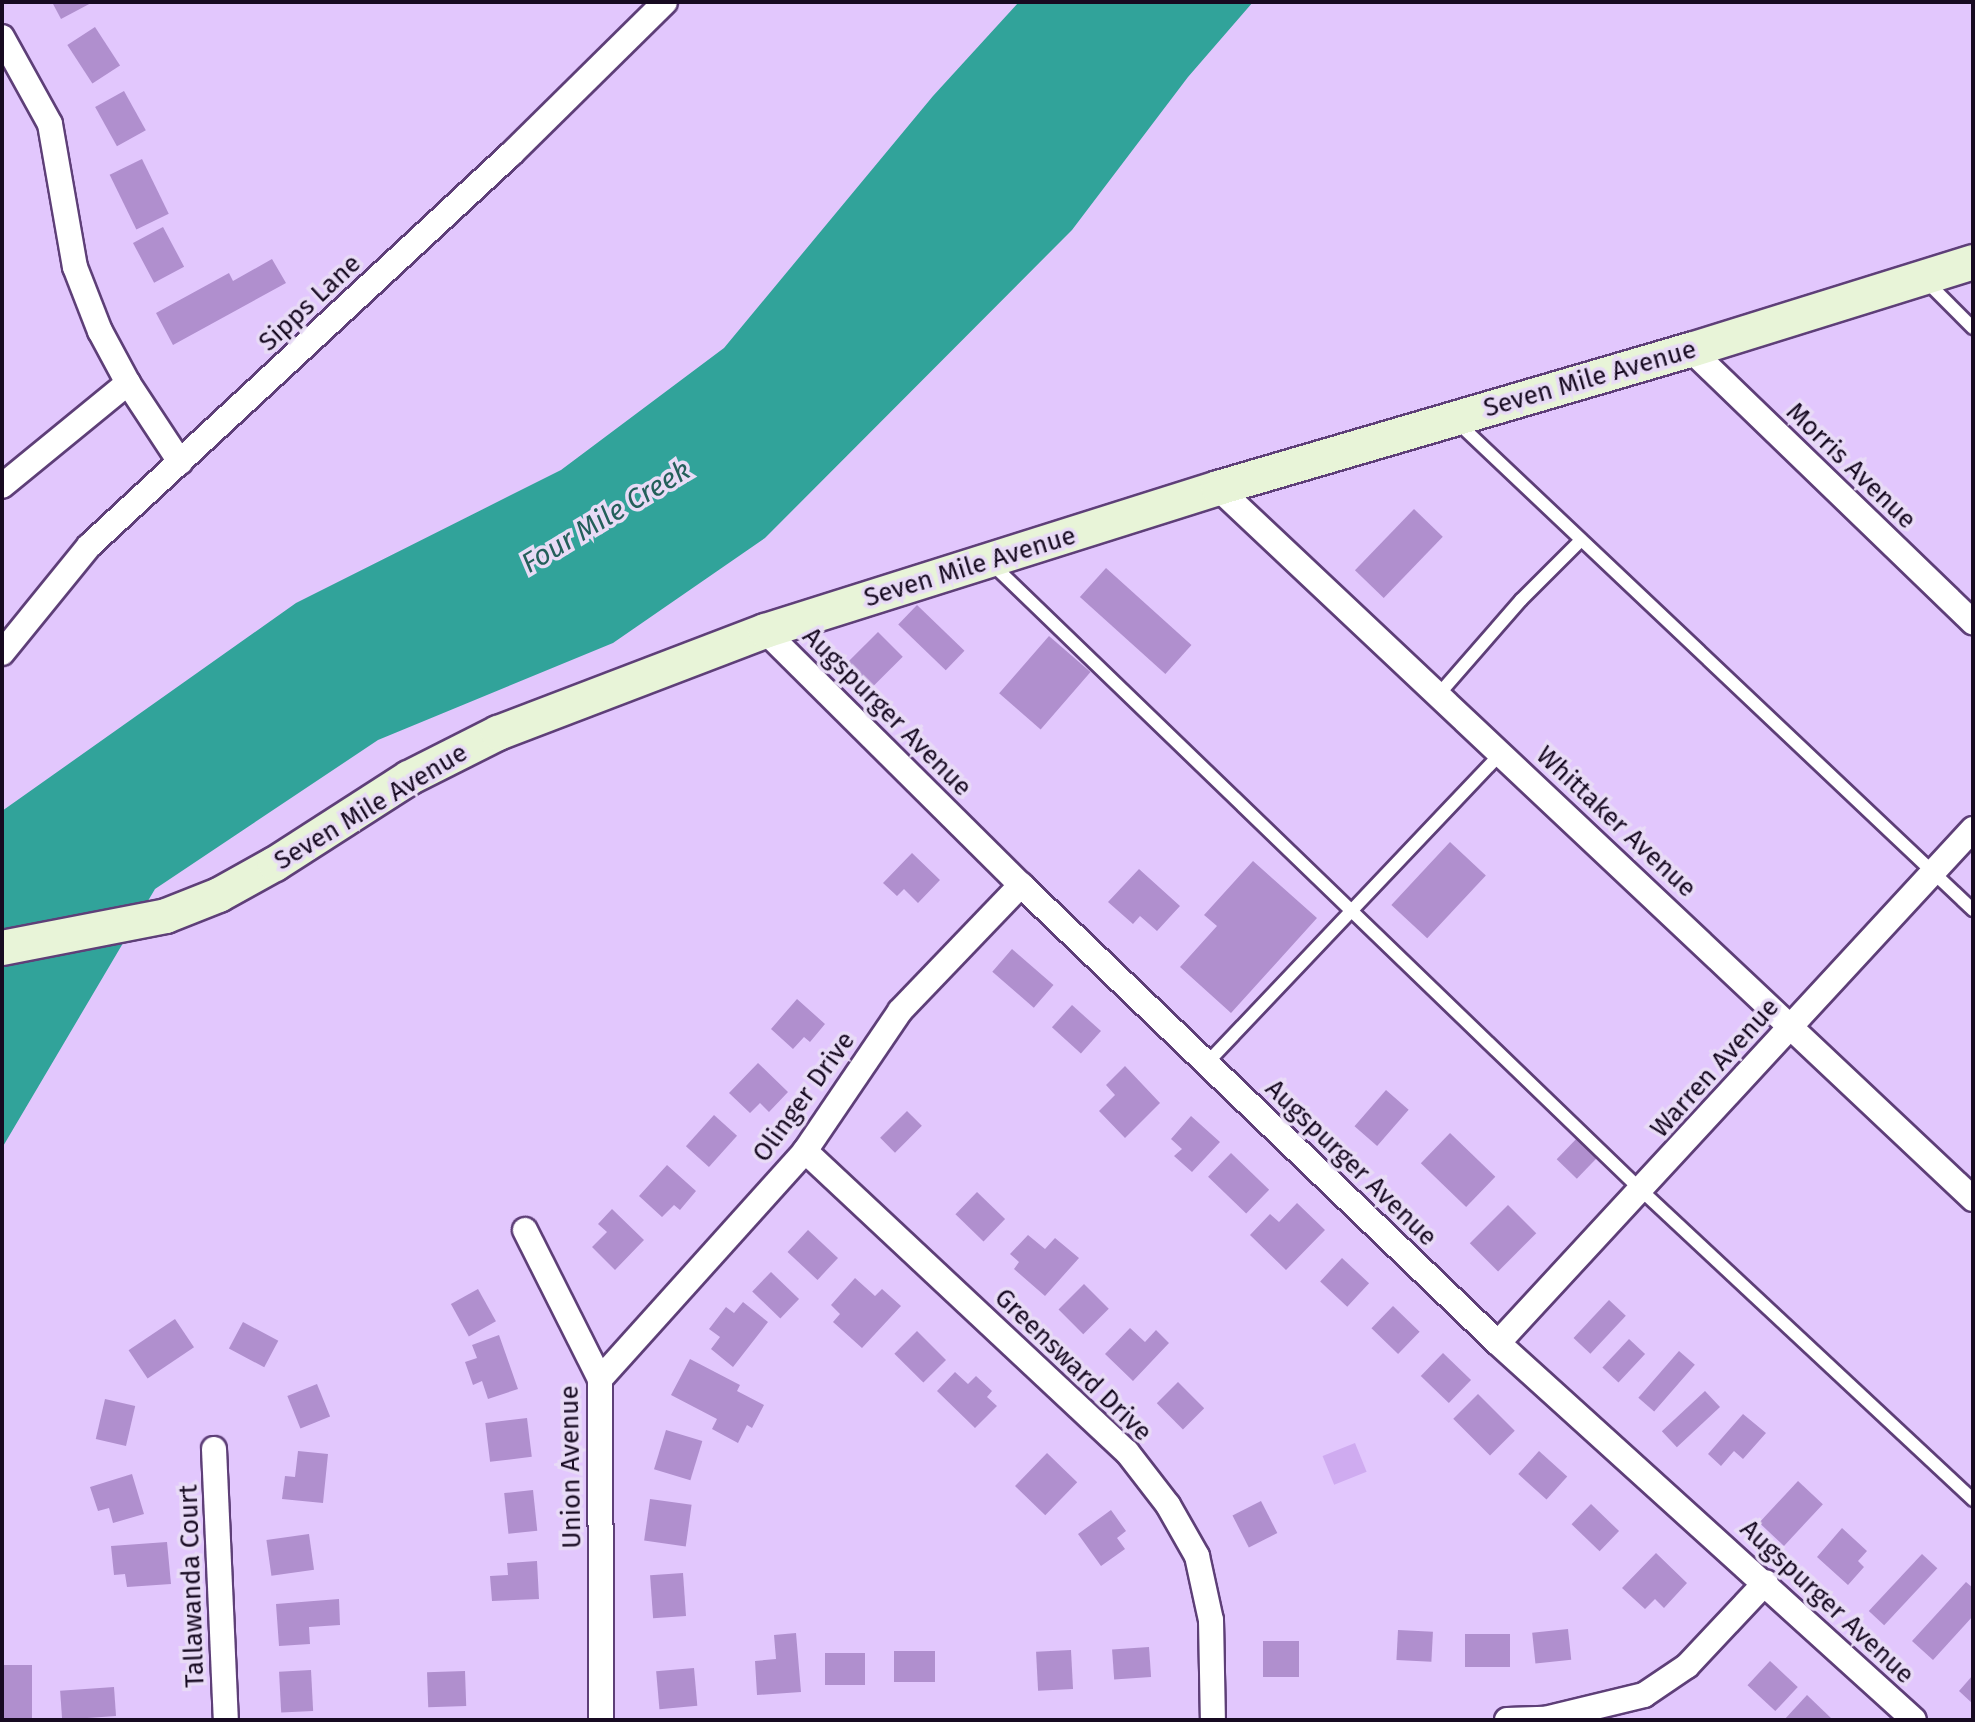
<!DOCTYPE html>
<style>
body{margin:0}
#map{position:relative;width:1975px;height:1722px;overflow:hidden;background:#e2c7fd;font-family:"Fira Sans",sans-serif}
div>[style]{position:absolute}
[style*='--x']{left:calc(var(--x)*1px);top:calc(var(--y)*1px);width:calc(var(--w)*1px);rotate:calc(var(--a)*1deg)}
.green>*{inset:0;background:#cfabf0;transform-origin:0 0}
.water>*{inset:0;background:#31a39a}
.building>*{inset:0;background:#b08fce;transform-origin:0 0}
.roads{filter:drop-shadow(2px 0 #5e3f78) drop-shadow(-2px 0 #5e3f78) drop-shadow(0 2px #5e3f78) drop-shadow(0 -2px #5e3f78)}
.lane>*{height:12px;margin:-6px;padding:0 6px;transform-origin:6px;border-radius:6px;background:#fff}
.street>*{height:24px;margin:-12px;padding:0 12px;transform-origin:12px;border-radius:12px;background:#fff}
.secondary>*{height:34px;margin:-17px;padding:0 17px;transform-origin:17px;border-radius:17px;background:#e8f4d8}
span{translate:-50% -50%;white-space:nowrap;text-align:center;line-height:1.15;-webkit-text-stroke:7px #e8dbf6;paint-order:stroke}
.street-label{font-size:26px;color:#170a21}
.water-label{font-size:28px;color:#235f5a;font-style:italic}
.frame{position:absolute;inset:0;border:4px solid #170a21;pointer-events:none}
</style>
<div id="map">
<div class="green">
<div style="left:1355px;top:1443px;width:31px;height:35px;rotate:68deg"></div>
</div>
<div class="water">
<div style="clip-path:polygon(1019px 2px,1253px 2px,1188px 77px,1072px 230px,765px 538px,613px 643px,378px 740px,155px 889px,2px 1148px,2px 811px,296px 603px,561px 470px,724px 348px,933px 96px)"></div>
</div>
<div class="building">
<div style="clip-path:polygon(52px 2px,93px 2px,61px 19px)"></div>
<div style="left:95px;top:27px;width:46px;height:33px;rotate:57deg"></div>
<div style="left:124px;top:91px;width:45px;height:33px;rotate:61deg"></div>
<div style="left:142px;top:159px;width:61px;height:36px;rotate:64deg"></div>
<div style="left:163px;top:227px;width:45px;height:34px;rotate:62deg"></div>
<div style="clip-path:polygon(272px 259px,286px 283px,173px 345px,156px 313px,229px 273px,233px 281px)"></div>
<div style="left:1414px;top:509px;width:40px;height:85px;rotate:44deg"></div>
<div style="left:1106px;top:568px;width:115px;height:39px;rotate:42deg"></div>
<div style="left:917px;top:605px;width:66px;height:27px;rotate:44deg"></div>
<div style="left:878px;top:632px;width:35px;height:45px;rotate:45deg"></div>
<div style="left:1049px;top:636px;width:55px;height:76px;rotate:41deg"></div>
<div style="left:1450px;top:842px;width:49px;height:86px;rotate:43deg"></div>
<div style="clip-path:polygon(912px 853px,940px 880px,918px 903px,904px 889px,897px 896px,883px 883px)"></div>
<div style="clip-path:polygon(1253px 861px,1317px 918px,1231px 1013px,1180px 967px,1217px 926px,1204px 915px)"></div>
<div style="clip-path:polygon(1139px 869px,1180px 906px,1157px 931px,1140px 916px,1133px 924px,1108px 902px)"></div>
<div style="left:1012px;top:949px;width:55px;height:30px;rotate:41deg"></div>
<div style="clip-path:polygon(797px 999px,825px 1024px,810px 1042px,804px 1037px,793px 1049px,771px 1029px)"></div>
<div style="left:1072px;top:1005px;width:39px;height:30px;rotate:42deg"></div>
<div style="clip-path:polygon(758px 1063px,788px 1092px,769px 1112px,760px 1103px,750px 1113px,729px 1093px)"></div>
<div style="clip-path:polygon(1125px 1066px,1160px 1103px,1125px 1138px,1099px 1111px,1115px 1095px,1106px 1085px)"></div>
<div style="left:1386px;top:1090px;width:30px;height:48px;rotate:41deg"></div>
<div style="left:907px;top:1111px;width:21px;height:38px;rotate:45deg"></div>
<div style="left:714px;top:1115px;width:31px;height:42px;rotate:42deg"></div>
<div style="clip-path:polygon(1191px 1116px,1220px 1142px,1192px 1172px,1174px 1156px,1182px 1149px,1171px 1139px)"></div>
<div style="left:1450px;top:1133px;width:63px;height:42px;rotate:44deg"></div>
<div style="left:1581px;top:1134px;width:28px;height:35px;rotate:44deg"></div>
<div style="left:1231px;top:1153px;width:53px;height:33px;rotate:44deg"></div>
<div style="clip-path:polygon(667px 1165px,696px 1191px,680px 1210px,674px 1205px,662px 1217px,639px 1196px)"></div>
<div style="left:977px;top:1192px;width:39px;height:31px;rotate:44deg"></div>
<div style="clip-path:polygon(1297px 1203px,1325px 1230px,1286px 1270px,1250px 1235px,1270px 1214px,1279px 1222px)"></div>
<div style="left:1508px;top:1205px;width:40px;height:54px;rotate:45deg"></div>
<div style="clip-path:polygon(612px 1209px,644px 1240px,615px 1270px,592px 1247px,607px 1232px,598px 1224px)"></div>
<div style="left:808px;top:1230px;width:41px;height:30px;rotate:43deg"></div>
<div style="clip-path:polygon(1028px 1235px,1045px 1249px,1055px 1238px,1079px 1258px,1045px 1296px,1014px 1269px,1019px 1262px,1010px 1254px)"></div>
<div style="left:1342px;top:1258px;width:37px;height:32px;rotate:43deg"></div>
<div style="left:771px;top:1272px;width:39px;height:27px;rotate:44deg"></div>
<div style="clip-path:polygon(855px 1278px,875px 1296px,882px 1289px,901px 1306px,862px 1348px,833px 1322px,840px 1314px,831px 1305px)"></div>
<div style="left:1084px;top:1284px;width:35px;height:36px;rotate:45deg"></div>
<div style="left:478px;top:1289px;width:37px;height:31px;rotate:61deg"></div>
<div style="left:1609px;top:1300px;width:23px;height:52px;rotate:43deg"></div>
<div style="clip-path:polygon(743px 1302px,768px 1322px,733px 1367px,711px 1349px,720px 1337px,709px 1329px,726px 1307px,734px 1313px)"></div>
<div style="left:1393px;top:1306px;width:37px;height:31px;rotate:44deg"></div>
<div style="left:175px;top:1319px;width:34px;height:56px;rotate:56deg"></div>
<div style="left:243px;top:1322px;width:40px;height:30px;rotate:28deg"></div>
<div style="clip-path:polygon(1130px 1328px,1145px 1342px,1156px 1330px,1169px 1343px,1133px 1381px,1105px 1354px)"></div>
<div style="left:917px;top:1331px;width:41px;height:32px;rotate:45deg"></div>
<div style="clip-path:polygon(499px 1335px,518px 1389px,488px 1399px,482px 1381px,473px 1385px,465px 1362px,477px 1358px,472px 1345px)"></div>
<div style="left:1629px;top:1339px;width:22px;height:39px;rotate:43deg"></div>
<div style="left:1679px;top:1351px;width:21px;height:62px;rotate:41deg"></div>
<div style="left:1443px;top:1353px;width:39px;height:32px;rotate:44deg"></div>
<div style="clip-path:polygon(690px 1359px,740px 1385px,737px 1391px,764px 1405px,752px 1428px,747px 1425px,738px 1443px,712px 1429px,717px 1419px,671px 1395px)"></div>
<div style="clip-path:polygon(955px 1372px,968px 1384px,976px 1376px,992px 1391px,987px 1397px,997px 1406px,975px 1428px,937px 1391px)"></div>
<div style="left:1178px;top:1382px;width:37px;height:30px;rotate:45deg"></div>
<div style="left:317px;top:1384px;width:35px;height:32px;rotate:68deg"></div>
<div style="left:1705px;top:1391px;width:22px;height:59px;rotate:47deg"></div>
<div style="left:1478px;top:1394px;width:52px;height:35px;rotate:45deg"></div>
<div style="left:105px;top:1399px;width:31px;height:41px;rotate:13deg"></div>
<div style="clip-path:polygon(1743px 1414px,1766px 1433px,1743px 1459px,1734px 1451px,1721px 1466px,1708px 1454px)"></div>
<div style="left:527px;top:1418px;width:39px;height:42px;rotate:83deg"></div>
<div style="left:666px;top:1430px;width:38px;height:41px;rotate:17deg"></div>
<div style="clip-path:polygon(298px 1451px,328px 1454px,323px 1503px,282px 1499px,285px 1476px,295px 1477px)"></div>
<div style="left:1539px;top:1451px;width:38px;height:31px;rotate:42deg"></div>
<div style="left:1047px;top:1453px;width:42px;height:46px;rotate:44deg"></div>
<div style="clip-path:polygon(132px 1474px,144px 1514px,113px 1523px,109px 1508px,98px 1511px,90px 1487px)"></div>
<div style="left:1798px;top:1481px;width:34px;height:57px;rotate:43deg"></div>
<div style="left:533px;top:1490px;width:41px;height:29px;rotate:84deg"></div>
<div style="left:650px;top:1499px;width:42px;height:42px;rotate:8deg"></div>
<div style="left:1261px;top:1501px;width:36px;height:32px;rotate:63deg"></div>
<div style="left:1591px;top:1504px;width:39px;height:28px;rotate:44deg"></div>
<div style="clip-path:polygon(1111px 1510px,1126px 1531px,1117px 1538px,1125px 1549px,1101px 1566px,1078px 1534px)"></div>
<div style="clip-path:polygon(1842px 1528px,1867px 1551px,1858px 1561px,1864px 1567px,1848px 1585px,1817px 1557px)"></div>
<div style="left:309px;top:1534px;width:36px;height:43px;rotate:82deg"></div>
<div style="clip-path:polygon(167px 1542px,171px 1584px,127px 1587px,125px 1574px,114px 1575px,111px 1546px)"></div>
<div style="clip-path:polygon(1656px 1553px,1687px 1583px,1664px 1608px,1655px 1599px,1645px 1609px,1622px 1588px)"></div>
<div style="left:1922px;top:1554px;width:21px;height:78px;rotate:43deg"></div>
<div style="clip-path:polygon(537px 1561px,539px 1599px,492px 1601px,490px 1576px,508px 1575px,507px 1563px)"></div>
<div style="left:683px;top:1573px;width:43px;height:33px;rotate:86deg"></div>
<div style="clip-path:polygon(1966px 1582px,1973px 1588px,1973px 1616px,1933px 1660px,1912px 1641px)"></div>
<div style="clip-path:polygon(339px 1599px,340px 1625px,309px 1627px,310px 1644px,279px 1646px,276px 1604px)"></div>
<div style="left:1568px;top:1629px;width:31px;height:36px;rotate:84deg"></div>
<div style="left:1398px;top:1630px;width:35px;height:30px;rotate:3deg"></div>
<div style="clip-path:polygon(796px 1633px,801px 1692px,757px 1695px,755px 1661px,776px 1659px,774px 1635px)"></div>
<div style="left:1465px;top:1634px;width:45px;height:33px"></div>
<div style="left:1263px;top:1641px;width:36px;height:36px"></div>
<div style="left:1149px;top:1647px;width:30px;height:37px;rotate:86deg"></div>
<div style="left:1071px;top:1650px;width:39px;height:35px;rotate:87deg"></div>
<div style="left:894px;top:1651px;width:41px;height:31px"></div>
<div style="left:865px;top:1653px;width:32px;height:40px;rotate:90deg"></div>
<div style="left:1770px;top:1661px;width:38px;height:33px;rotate:43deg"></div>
<div style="left:2px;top:1665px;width:30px;height:55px"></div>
<div style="left:694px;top:1668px;width:38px;height:38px;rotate:85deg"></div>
<div style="left:311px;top:1670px;width:41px;height:32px;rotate:87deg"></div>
<div style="left:465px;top:1671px;width:35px;height:38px;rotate:88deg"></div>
<div style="clip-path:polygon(1973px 1675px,1973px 1704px,1959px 1691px)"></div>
<div style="left:114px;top:1687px;width:29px;height:54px;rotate:86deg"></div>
<div style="clip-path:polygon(1807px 1695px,1833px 1720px,1784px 1720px)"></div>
</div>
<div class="roads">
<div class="lane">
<div style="--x:1927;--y:282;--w:65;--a:45"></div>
<div style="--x:1458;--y:423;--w:709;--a:43.4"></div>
<div style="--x:992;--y:564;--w:903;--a:43.97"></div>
<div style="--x:1642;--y:1191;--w:453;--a:43"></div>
<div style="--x:1439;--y:694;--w:125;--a:-48.9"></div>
<div style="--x:1521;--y:600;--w:85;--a:-45"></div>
<div style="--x:1207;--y:1063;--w:429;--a:-46.5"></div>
</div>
<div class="street">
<div style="--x:2;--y:37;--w:99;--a:61.1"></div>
<div style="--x:50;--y:124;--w:145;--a:80.1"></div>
<div style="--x:75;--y:267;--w:69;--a:68.7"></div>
<div style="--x:100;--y:331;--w:59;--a:61.7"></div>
<div style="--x:128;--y:383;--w:95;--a:56.6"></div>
<div style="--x:1691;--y:350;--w:392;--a:44"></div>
<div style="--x:2;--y:486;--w:163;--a:-39.3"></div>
<div style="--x:1218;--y:488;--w:1037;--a:43.28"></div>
<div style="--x:765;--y:631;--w:361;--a:44.8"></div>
<div style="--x:1021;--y:885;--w:661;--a:43.84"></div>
<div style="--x:1498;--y:1343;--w:561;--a:42.18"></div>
<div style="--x:2;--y:653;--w:138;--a:-50.9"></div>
<div style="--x:89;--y:546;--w:576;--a:-42.89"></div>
<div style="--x:511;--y:154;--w:216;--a:-44.6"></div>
<div style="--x:805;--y:1151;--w:441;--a:43.1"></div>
<div style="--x:1127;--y:1452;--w:67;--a:52.3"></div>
<div style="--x:1168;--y:1505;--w:59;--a:60.4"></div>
<div style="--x:1197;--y:1556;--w:66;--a:77.7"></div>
<div style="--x:1211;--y:1620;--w:100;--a:88.9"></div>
<div style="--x:525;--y:1230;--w:167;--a:63.3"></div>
<div style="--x:600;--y:1379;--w:341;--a:89.8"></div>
<div style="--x:1498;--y:1343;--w:700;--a:-47.26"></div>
<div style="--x:600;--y:1379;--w:307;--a:-48"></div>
<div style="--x:805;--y:1151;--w:169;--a:-55.8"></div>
<div style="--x:900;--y:1011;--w:175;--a:-46.2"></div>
<div style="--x:214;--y:1449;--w:271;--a:87.5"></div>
<div style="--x:1507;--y:1720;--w:38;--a:-2"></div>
<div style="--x:1545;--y:1719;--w:102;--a:-13.6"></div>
<div style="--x:1644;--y:1695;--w:52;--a:-34"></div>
<div style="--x:1687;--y:1666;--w:115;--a:-46.8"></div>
</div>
<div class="secondary">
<div style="--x:2;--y:948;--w:167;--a:-11"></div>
<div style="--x:166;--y:916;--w:57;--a:-21.6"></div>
<div style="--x:219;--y:895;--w:64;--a:-29"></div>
<div style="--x:275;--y:864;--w:159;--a:-32.7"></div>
<div style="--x:409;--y:778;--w:100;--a:-26.8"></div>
<div style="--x:498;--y:733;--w:286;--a:-20.9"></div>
<div style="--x:765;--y:631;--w:475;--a:-17.5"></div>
<div style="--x:1218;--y:488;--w:493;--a:-16.3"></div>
<div style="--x:1691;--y:350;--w:295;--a:-17.3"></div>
</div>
</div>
<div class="street-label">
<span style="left:310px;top:303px;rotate:-43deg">Sipps Lane</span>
<span style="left:1590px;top:379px;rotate:-16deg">Seven Mile Avenue</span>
<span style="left:1851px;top:466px;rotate:44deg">Morris Avenue</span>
<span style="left:970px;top:567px;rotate:-17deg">Seven Mile Avenue</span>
<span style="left:887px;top:712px;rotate:45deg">Augspurger Avenue</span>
<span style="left:371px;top:807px;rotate:-31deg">Seven Mile Avenue</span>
<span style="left:1616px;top:822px;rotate:43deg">Whittaker Avenue</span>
<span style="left:1715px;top:1068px;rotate:-48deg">Warren Avenue</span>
<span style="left:804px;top:1097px;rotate:-54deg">Olinger Drive</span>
<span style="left:1351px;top:1163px;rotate:44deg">Augspurger Avenue</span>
<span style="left:1073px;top:1365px;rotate:44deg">Greensward Drive</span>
<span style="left:571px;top:1467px;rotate:-91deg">Union Avenue</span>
<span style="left:192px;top:1586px;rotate:-92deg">Tallawanda Court</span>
<span style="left:1827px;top:1602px;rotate:43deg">Augspurger Avenue</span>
</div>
<div class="water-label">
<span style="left:606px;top:517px;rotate:-31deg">Four Mile Creek</span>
</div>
<div class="frame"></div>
</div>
